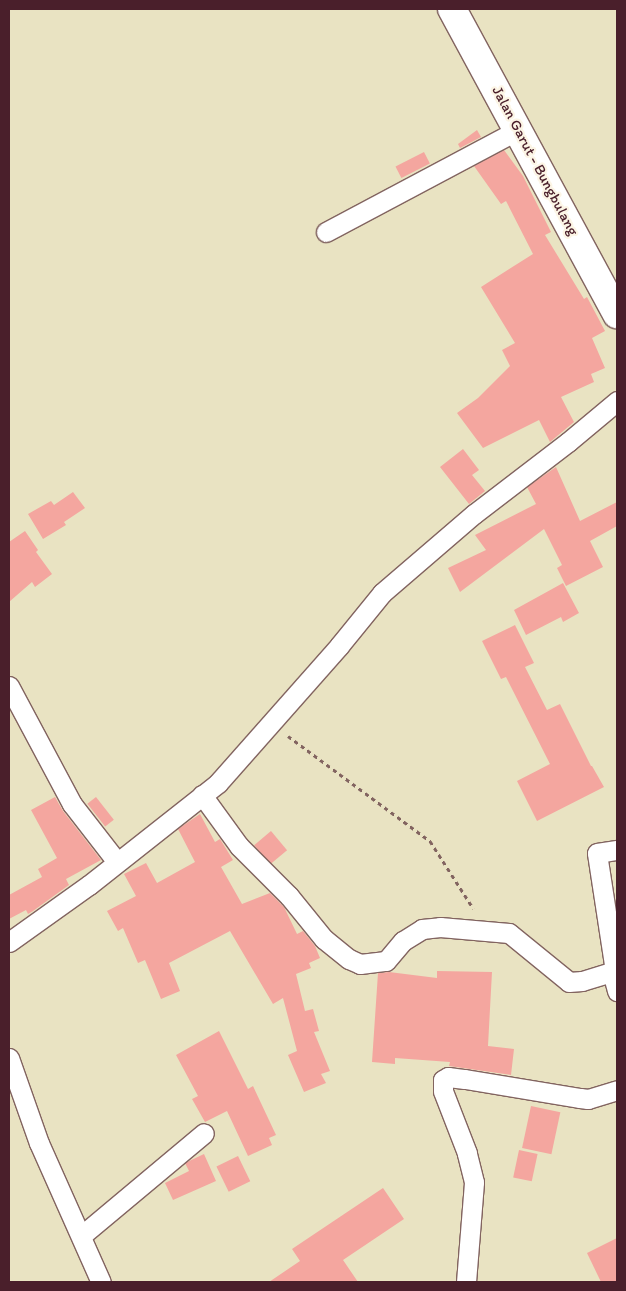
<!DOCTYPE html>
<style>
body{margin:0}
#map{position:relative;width:626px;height:1291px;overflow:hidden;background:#e9e3c2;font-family:Itim,sans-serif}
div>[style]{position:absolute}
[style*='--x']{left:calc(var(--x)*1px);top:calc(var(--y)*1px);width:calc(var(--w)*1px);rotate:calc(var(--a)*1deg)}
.building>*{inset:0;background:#f4a69f;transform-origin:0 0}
.path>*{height:3px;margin-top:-1.5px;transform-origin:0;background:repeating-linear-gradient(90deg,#826460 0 4px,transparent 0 8px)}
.roads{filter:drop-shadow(1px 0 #826460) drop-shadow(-1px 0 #826460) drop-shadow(0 1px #826460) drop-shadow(0 -1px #826460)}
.street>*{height:19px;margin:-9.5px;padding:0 9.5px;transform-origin:9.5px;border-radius:9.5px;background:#fff}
.primary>*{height:28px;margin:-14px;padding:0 14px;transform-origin:14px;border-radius:14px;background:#fff}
span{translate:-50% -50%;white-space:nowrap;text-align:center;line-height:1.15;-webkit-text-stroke:4.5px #fcf5e5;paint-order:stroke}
.street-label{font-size:15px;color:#4a1f2b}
.frame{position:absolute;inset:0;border:10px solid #4a1f2b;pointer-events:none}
</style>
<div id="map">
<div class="building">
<div style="clip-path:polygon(477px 130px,481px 137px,460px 148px,458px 144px)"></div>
<div style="clip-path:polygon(504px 150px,523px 176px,551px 232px,545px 235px,584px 299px,587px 297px,605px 331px,592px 338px,605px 368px,591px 374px,594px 382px,561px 397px,574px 422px,550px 442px,539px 420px,483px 448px,457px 413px,478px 398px,510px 366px,502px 350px,515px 343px,481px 287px,533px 254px,506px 201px,501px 204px,474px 166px)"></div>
<div style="left:424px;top:152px;width:13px;height:32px;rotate:63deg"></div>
<div style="clip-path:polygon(463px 449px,479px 470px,472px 475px,485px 491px,469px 504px,440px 467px)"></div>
<div style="clip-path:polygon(556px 467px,580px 521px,617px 502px,617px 526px,590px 541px,603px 567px,566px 586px,557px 568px,562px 565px,544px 529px,460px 592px,448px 568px,486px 550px,475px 535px,536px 504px,527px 487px)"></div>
<div style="clip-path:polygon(73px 492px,85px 508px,64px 522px,66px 525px,43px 539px,28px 514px,51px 501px,54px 505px)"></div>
<div style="clip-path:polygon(25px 531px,38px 550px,36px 552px,52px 574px,35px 587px,32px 582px,9px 602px,9px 542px)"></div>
<div style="clip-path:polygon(563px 583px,579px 613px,563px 622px,561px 617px,526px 635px,514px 610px)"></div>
<div style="clip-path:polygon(515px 625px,534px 663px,525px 667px,547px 710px,560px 704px,591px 766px,592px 766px,604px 787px,537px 821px,517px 781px,550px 764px,506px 677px,501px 679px,482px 641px)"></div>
<div style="clip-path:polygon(55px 797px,63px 811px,101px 860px,66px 879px,69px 885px,33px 911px,28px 914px,26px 910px,9px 919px,9px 895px,42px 877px,38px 869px,57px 858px,31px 810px)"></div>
<div style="left:96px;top:797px;width:29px;height:11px;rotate:52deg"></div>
<div style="clip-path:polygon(200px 814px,215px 842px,220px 839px,233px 860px,221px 867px,242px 904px,270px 893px,284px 907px,297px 934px,303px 931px,315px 946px,320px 958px,309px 963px,311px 968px,296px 974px,305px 1011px,313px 1009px,319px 1031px,314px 1032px,330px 1071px,321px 1074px,326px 1083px,304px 1092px,288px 1055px,297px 1051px,283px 998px,273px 1004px,230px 931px,169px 963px,180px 991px,161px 999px,145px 960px,138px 963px,123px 928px,118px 931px,107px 911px,136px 896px,124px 874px,146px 863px,157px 883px,195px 862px,178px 829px)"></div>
<div style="left:271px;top:831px;width:25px;height:22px;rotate:50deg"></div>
<div style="clip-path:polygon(437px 971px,492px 972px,488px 1046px,514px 1049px,511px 1075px,449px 1066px,450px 1062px,395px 1058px,395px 1064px,372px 1062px,378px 973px,389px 972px,437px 978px)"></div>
<div style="clip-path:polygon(219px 1031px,248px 1089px,253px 1086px,276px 1135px,269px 1138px,272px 1145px,248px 1156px,227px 1111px,205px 1122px,192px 1099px,198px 1096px,176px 1055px)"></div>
<div style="left:531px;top:1106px;width:30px;height:43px;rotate:12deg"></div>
<div style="left:519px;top:1150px;width:19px;height:28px;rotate:12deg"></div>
<div style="clip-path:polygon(204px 1154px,216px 1181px,173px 1200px,165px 1183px,189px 1171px,185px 1163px)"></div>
<div style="left:238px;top:1156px;width:28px;height:24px;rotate:64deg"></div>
<div style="clip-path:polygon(383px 1188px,404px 1219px,343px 1260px,358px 1282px,269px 1282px,300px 1261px,292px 1249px)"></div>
<div style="clip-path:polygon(617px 1238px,617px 1282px,601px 1282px,587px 1253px)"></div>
</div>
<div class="path">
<div style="--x:288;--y:736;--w:177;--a:36.5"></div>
<div style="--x:430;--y:841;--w:80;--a:57.3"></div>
</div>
<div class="roads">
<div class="street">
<div style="--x:326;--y:232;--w:217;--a:-28"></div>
<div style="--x:9;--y:686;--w:134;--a:61.9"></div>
<div style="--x:72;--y:804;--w:73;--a:52.2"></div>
<div style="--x:202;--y:795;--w:63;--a:54"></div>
<div style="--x:239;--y:846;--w:71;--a:45"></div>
<div style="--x:289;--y:896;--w:55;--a:50.9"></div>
<div style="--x:324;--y:939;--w:32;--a:39"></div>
<div style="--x:349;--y:959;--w:12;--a:24"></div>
<div style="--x:360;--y:964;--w:26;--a:-7"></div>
<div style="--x:386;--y:961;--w:26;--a:-50"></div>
<div style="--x:403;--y:941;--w:22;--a:-32"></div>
<div style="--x:422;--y:929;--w:18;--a:-6"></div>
<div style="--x:440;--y:927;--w:69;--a:5"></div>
<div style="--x:509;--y:933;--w:77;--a:39.2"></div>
<div style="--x:569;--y:982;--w:13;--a:-4"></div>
<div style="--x:582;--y:981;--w:37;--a:-17"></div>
<div style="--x:9;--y:942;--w:98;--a:-35.5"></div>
<div style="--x:89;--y:885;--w:164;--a:-38.3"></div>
<div style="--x:218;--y:783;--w:183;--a:-48.5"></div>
<div style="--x:339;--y:646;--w:68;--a:-50.9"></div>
<div style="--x:382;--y:593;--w:121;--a:-40.7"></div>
<div style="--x:474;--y:514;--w:118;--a:-37.5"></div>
<div style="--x:568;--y:442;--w:64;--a:-39.9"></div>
<div style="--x:615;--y:971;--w:119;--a:-98.7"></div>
<div style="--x:597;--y:853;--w:20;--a:-9"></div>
<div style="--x:612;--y:972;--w:20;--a:75"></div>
<div style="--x:9;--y:1058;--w:90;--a:70.6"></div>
<div style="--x:39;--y:1143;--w:152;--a:66"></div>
<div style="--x:81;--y:1236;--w:160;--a:-39.9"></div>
<div style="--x:466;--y:1282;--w:100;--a:-85.4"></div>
<div style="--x:474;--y:1182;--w:30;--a:-104"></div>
<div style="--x:467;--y:1153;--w:66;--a:-111.2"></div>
<div style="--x:443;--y:1091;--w:11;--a:-90"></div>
<div style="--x:443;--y:1080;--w:6;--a:-31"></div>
<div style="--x:448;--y:1077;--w:17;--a:7"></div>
<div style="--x:465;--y:1079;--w:117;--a:9.4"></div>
<div style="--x:580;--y:1098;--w:8;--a:7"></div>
<div style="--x:588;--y:1099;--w:30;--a:-17"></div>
</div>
<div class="primary">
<div style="--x:452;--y:9;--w:347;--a:61.6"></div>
</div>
</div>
<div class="street-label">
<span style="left:535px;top:161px;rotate:62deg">Jalan Garut - Bungbulang</span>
</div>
<div class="frame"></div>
</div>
